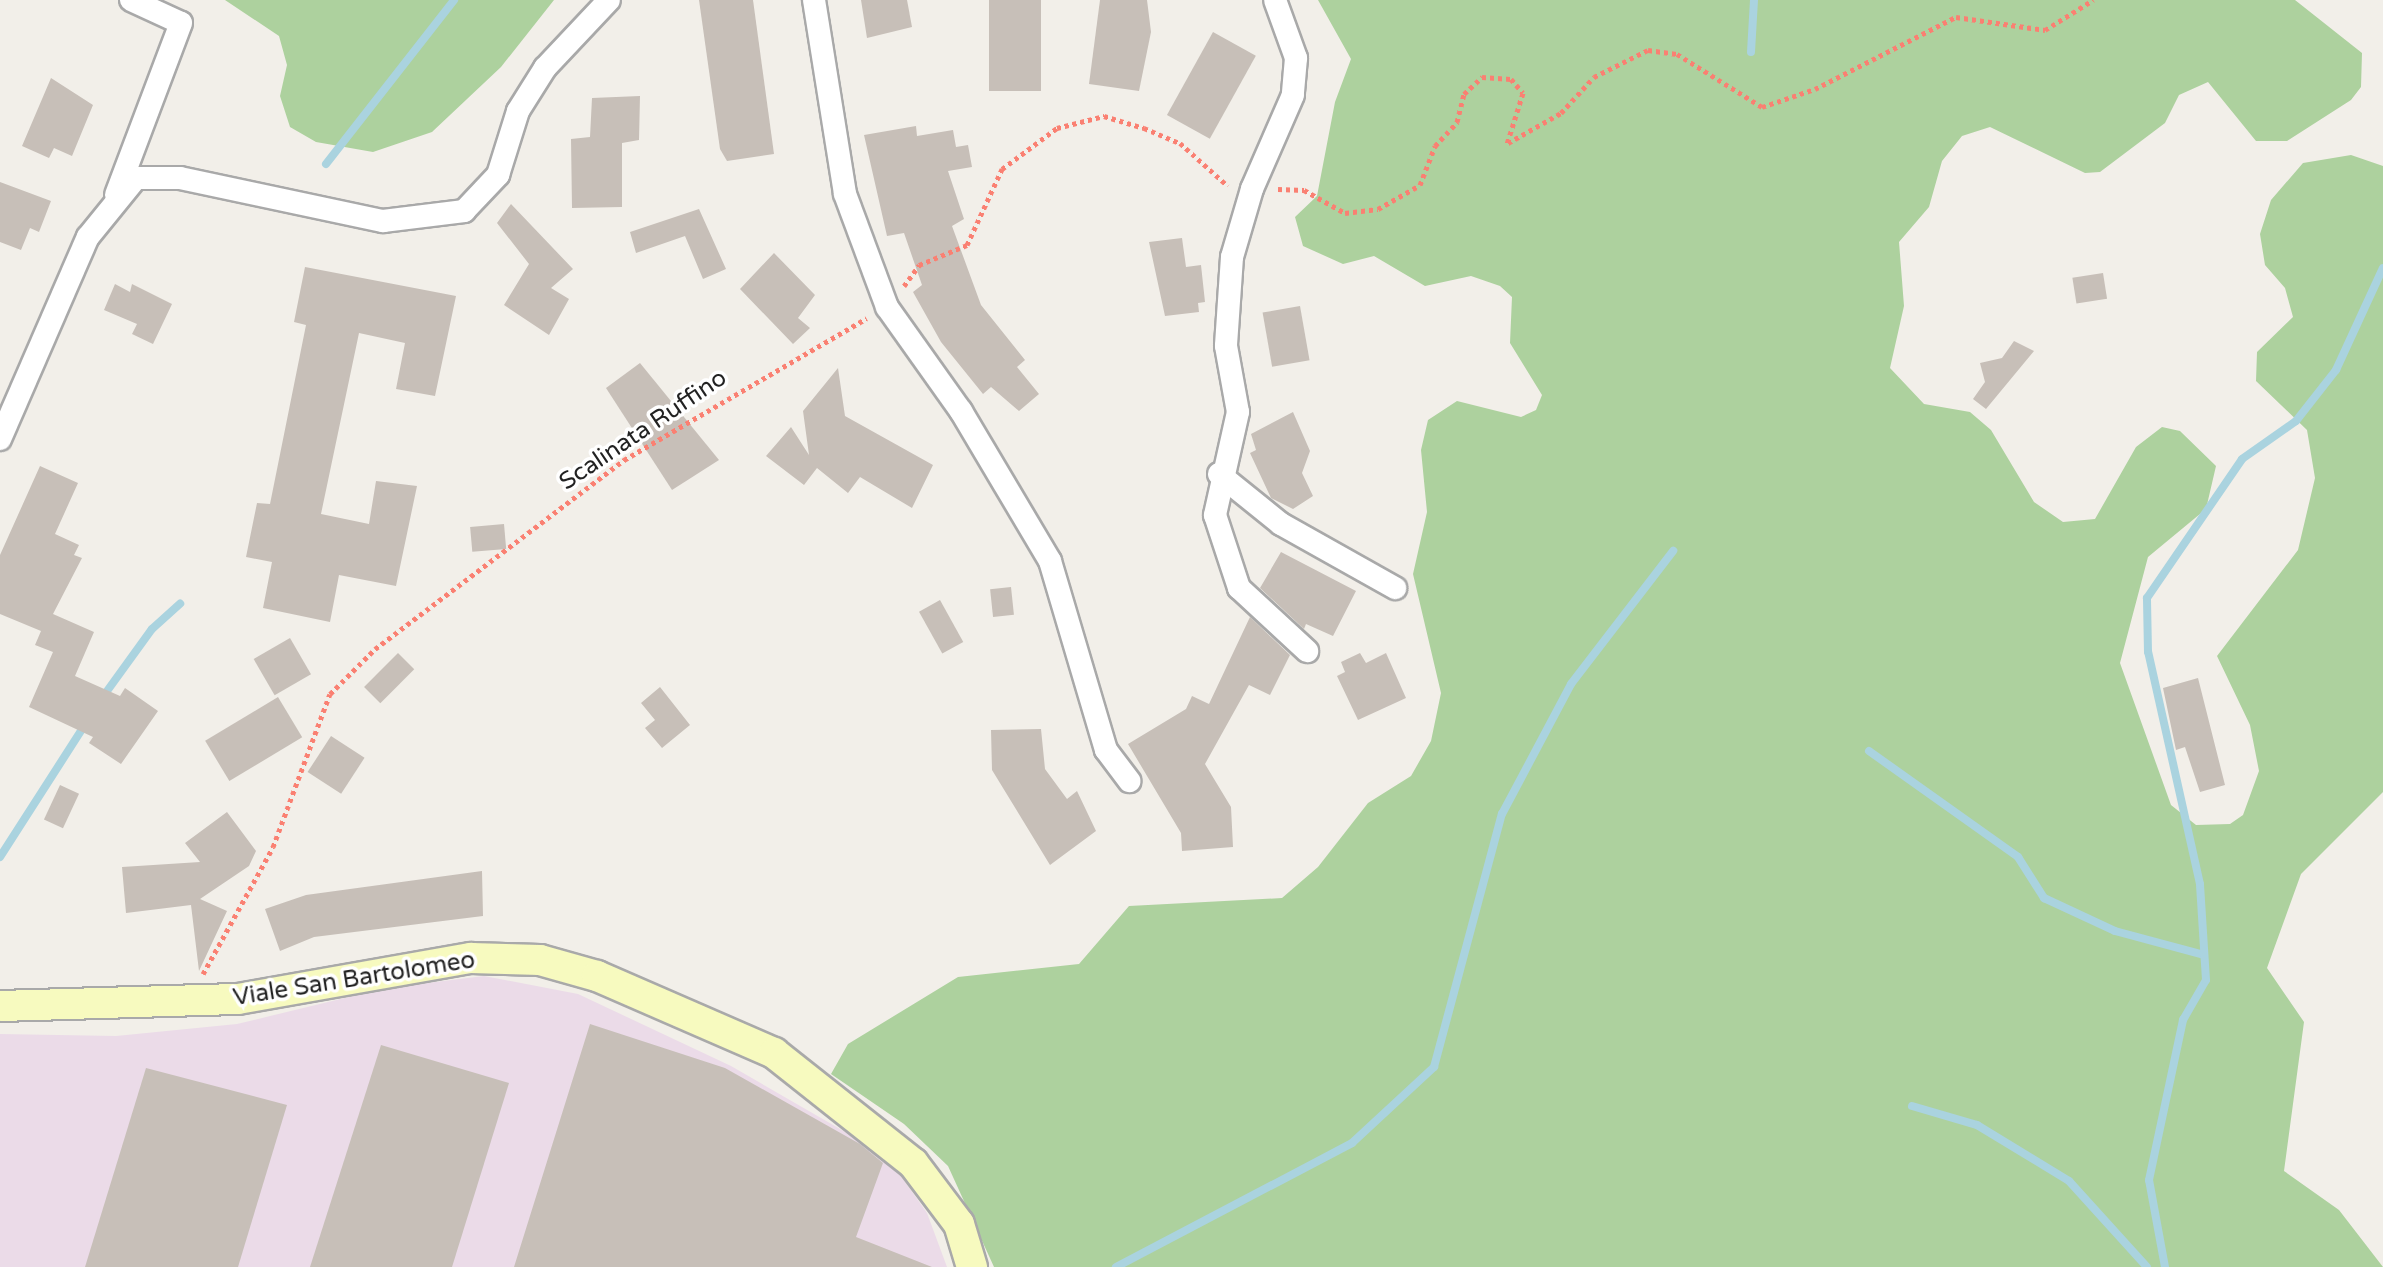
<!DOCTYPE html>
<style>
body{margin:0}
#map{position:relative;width:2383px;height:1267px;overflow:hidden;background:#f2efe9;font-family:"Varela Round",sans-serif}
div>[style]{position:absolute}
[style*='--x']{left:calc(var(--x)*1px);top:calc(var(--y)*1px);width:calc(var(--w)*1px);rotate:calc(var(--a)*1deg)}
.industrial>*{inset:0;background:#ebdbe8}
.forest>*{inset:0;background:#add19e}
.stream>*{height:8px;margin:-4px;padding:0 4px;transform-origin:4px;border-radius:4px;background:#aad3df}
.building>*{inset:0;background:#c7bfb8;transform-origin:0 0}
.path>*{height:5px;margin-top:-2.5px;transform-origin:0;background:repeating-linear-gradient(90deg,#fa8072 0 4px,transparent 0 8px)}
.roads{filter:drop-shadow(2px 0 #a9a9a9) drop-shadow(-2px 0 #a9a9a9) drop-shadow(0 2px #a9a9a9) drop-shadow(0 -2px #a9a9a9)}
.street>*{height:22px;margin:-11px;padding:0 11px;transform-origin:11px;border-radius:11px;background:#fff}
.secondary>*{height:30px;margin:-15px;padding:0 15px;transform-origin:15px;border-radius:15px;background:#f7fabf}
span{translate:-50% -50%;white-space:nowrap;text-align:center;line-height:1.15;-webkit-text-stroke:7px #fff;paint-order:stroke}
.street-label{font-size:24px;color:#222}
</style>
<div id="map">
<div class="industrial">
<div style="clip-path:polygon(484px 976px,578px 994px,731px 1066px,887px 1156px,927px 1213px,947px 1267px,0 1267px,0 1034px,116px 1036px,237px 1024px,386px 988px)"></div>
</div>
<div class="forest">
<div style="clip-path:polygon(225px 0,554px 0,501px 67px,432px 132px,373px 152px,316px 142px,290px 127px,280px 96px,287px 65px,279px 36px)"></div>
<div style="clip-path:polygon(1318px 0,2295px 0,2362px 53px,2361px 87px,2351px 100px,2287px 141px,2256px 141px,2208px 82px,2179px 95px,2165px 123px,2100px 172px,2085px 173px,1990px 127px,1962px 136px,1942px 161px,1929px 207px,1899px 242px,1904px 306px,1890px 368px,1924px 404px,1970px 412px,1991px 430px,2034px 502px,2063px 522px,2095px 519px,2136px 447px,2162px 427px,2180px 431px,2216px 466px,2206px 509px,2148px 557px,2120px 663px,2171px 805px,2196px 825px,2230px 824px,2243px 815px,2259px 771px,2250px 725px,2217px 656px,2298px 550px,2315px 478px,2307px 430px,2256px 381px,2257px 352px,2293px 317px,2285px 288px,2265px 265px,2260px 234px,2271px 200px,2303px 163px,2351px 155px,2383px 166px,2383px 792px,2301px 874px,2267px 968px,2304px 1022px,2284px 1171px,2339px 1210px,2383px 1267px,994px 1267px,948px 1166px,904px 1124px,831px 1074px,848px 1044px,958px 977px,1079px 964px,1129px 906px,1282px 898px,1318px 867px,1368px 803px,1411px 776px,1431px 741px,1441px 693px,1413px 574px,1427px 512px,1421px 450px,1428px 420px,1457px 401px,1521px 417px,1536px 410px,1542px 395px,1510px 343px,1512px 297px,1500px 286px,1471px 276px,1425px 286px,1374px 256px,1343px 264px,1303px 246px,1295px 217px,1317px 196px,1335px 102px,1351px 59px)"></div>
</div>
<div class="stream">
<div style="--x:1751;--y:52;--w:52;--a:-86.7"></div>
<div style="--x:326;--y:164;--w:208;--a:-52"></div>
<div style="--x:102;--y:698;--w:85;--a:-54.1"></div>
<div style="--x:152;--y:629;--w:38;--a:-42"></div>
<div style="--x:1869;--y:751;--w:183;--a:35.4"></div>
<div style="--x:2018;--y:857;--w:49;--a:57.6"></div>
<div style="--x:2044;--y:898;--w:78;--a:24.9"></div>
<div style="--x:2115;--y:931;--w:92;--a:15.1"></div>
<div style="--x:0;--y:857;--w:159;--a:-57.3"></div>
<div style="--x:1912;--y:1106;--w:68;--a:16.3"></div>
<div style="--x:1977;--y:1125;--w:108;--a:31.3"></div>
<div style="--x:2069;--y:1181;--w:116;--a:47.8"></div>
<div style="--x:1116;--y:1267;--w:267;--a:-27.7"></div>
<div style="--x:1352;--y:1143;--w:112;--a:-42.8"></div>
<div style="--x:1434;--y:1067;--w:262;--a:-75"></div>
<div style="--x:1502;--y:814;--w:147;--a:-62"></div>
<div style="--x:1571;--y:684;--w:168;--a:-52.5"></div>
<div style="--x:2165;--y:1267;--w:88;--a:-100.4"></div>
<div style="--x:2149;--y:1180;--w:164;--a:-78"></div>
<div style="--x:2183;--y:1020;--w:46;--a:-60.1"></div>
<div style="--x:2206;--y:980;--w:96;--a:-93.6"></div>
<div style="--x:2200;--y:884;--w:238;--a:-102.6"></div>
<div style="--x:2148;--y:652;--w:54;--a:-91.1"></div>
<div style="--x:2147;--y:598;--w:168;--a:-55.6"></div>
<div style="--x:2242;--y:459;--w:66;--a:-35.1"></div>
<div style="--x:2296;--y:421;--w:65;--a:-51.9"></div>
<div style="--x:2336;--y:370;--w:112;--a:-65.3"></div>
</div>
<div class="building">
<div style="clip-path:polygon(699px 0,753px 0,774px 154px,727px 161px,720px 149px)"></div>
<div style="clip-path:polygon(861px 0,907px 0,912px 27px,867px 38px)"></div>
<div style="left:989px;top:0;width:52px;height:91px"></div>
<div style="clip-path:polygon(1100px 0,1147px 0,1151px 32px,1139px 91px,1089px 84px)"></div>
<div style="left:1213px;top:32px;width:49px;height:95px;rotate:29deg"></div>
<div style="clip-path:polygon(51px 78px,93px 105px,72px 156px,54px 148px,49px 158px,22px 146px)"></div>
<div style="clip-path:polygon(640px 96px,639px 140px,622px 143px,622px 207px,572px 208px,571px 139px,590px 137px,592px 98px)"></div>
<div style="clip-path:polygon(916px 126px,917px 136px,953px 130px,956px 147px,968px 145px,972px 167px,948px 171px,964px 219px,952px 226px,981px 305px,1025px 360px,1017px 367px,1039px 394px,1019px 411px,991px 387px,983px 394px,941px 342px,913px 292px,922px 285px,904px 233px,887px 236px,864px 135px)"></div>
<div style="clip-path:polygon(0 182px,51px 201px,39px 232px,30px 228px,21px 250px,0 242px)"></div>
<div style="clip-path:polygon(511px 204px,573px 269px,551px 288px,569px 299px,549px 335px,504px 305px,529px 264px,497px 223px)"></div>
<div style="clip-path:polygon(699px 209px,726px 269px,703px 279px,685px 236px,636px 253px,630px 232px)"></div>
<div style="clip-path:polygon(1182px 238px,1186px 267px,1201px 265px,1205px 302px,1198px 303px,1199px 312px,1165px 316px,1149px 242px)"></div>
<div style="clip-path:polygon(774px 253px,815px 295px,798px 318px,810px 328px,793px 344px,740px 289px)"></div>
<div style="clip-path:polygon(305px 267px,456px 296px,435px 396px,396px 389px,405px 343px,359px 333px,321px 514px,369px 524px,376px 481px,417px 486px,396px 586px,339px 575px,330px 622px,263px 608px,272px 562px,246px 557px,257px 503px,270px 504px,306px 325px,294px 322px)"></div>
<div style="left:2103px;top:273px;width:26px;height:31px;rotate:81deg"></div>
<div style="clip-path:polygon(115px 284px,130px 292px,132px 284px,172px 304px,153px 344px,132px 334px,137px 324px,104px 310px)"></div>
<div style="left:1300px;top:306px;width:55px;height:38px;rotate:80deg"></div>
<div style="clip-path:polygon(2014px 341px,2034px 351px,1986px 409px,1973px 399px,1985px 382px,1980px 363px,2002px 358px)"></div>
<div style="clip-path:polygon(640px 363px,719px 460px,672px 490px,606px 388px)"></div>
<div style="clip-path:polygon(838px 368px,845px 416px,933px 465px,912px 508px,860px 477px,848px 493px,817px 468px,804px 485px,766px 456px,791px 427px,809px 455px,803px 411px)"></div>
<div style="clip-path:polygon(1293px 412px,1310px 451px,1302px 473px,1313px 496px,1293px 509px,1271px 498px,1250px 453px,1256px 450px,1251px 434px)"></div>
<div style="clip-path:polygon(40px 466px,78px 483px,55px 534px,79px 545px,74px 555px,82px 558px,53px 614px,94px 632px,75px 676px,120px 696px,125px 688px,158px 711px,121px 764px,89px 743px,93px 737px,29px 707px,53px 652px,35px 645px,41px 631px,0 614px,0 555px)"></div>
<div style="left:504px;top:524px;width:25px;height:34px;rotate:85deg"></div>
<div style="clip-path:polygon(1281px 552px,1356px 591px,1333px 636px,1306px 624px,1304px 629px,1260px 588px)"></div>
<div style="left:1011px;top:587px;width:28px;height:21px;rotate:84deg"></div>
<div style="left:940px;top:600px;width:48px;height:24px;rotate:61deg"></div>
<div style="clip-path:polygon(1250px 617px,1290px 655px,1270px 695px,1249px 685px,1205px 764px,1231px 807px,1233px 847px,1182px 851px,1181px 833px,1128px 744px,1186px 709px,1192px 696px,1209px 704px)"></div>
<div style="left:290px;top:638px;width:42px;height:42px;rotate:60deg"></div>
<div style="left:398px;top:653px;width:23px;height:48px;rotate:45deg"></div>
<div style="clip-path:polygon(1360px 653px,1366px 663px,1386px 653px,1406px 698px,1358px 720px,1337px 676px,1345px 672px,1341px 662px)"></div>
<div style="clip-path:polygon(2198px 678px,2225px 785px,2200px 792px,2185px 747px,2176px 750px,2163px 688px)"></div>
<div style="clip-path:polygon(660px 687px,690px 725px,662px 748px,645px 728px,655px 720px,641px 703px)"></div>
<div style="left:278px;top:697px;width:47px;height:85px;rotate:59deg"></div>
<div style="clip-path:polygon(1041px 729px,1045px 769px,1067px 799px,1077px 791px,1096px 831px,1050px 865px,992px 770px,991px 730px)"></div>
<div style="left:331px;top:736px;width:40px;height:43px;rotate:33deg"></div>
<div style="left:60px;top:785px;width:21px;height:38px;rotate:25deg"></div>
<div style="clip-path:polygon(227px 812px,256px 851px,249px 866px,200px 899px,227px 911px,199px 971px,191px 905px,126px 913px,122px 867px,200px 862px,185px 843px)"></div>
<div style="clip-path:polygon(482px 871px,483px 916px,314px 937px,280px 951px,265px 909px,306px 895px)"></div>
<div style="clip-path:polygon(590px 1024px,725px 1068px,860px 1144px,883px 1163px,856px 1237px,932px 1267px,514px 1267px)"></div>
<div style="clip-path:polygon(381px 1045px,509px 1083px,452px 1267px,310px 1267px)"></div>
<div style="clip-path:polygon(146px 1068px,287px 1105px,238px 1267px,85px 1267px)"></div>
</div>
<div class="path">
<div style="--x:1508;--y:143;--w:61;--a:-29.5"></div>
<div style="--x:1561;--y:113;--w:49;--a:-47.5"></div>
<div style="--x:1594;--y:77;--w:60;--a:-26.6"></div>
<div style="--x:1648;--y:50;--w:29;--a:8"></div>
<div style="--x:1677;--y:54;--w:100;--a:31.9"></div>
<div style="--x:1762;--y:107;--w:56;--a:-18.8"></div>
<div style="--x:1815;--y:89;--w:158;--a:-27.1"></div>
<div style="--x:1956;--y:17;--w:90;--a:8.3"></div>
<div style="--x:2045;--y:30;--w:57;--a:-32"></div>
<div style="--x:1278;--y:189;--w:26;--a:2"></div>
<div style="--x:1304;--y:190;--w:47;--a:29.3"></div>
<div style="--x:1345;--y:213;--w:33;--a:-7"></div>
<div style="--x:1378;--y:209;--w:48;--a:-29.7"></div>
<div style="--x:1420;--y:185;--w:42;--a:-69"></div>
<div style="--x:1435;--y:146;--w:33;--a:-47"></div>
<div style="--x:1457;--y:122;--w:29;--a:-76"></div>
<div style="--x:1464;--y:94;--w:25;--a:-43"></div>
<div style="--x:1482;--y:77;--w:29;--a:4"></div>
<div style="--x:1511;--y:79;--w:18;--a:49"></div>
<div style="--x:1523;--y:93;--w:53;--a:107.4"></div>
<div style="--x:904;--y:286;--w:26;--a:-54"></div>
<div style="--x:919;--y:265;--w:52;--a:-22.6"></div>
<div style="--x:967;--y:245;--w:84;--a:-65.3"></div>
<div style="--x:1002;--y:169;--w:69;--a:-36.7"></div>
<div style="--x:1057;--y:128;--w:49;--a:-14.3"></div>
<div style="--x:1104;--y:116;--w:42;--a:16.7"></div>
<div style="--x:1144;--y:128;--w:39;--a:23"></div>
<div style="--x:1180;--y:143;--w:64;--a:41.9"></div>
<div style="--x:203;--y:974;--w:145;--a:-61.1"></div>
<div style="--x:273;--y:847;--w:163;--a:-69.6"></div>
<div style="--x:330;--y:694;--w:64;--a:-45"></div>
<div style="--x:375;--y:649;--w:313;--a:-37.2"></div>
<div style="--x:624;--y:460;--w:281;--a:-30.3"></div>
</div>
<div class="roads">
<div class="street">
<div style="--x:814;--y:0;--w:196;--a:80.9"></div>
<div style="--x:845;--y:194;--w:121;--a:69.6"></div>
<div style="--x:887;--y:307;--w:128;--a:54.6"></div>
<div style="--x:961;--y:411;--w:174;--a:59.3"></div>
<div style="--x:1050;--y:561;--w:197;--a:73.5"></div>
<div style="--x:1106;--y:750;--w:39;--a:53"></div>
<div style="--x:1275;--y:0;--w:62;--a:70.1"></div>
<div style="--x:1296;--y:58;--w:37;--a:95"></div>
<div style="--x:1293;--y:95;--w:103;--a:113.6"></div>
<div style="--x:1252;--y:189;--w:71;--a:106.4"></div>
<div style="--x:1232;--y:257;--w:89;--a:93.9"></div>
<div style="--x:1226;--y:346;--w:67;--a:79.7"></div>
<div style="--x:1238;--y:412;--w:106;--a:102.6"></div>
<div style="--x:1215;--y:515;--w:77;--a:71.8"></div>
<div style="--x:1239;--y:588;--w:93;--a:42.8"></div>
<div style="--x:116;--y:195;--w:184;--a:-69.3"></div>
<div style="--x:181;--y:23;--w:55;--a:-155.3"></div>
<div style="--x:0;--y:439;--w:220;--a:-66.5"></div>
<div style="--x:88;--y:237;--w:76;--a:-50.9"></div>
<div style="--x:136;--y:178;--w:44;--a:0"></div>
<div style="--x:180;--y:178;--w:208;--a:12"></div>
<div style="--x:383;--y:221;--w:82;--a:-7"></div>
<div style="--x:464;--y:211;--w:50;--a:-46.6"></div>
<div style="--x:498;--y:175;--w:67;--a:-72.6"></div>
<div style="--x:518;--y:111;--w:51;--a:-57.9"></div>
<div style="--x:545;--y:68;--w:93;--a:-46.7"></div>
<div style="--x:1219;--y:474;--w:80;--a:38.9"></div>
<div style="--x:1281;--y:524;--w:131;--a:29.3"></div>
</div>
<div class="secondary">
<div style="--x:0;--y:1006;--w:238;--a:-1.7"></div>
<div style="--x:238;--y:999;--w:237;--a:-10"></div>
<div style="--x:471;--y:958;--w:69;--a:1.7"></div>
<div style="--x:540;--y:960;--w:59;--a:15.7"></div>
<div style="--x:597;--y:976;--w:193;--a:23.5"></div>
<div style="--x:774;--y:1053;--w:177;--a:38.4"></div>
<div style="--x:913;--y:1163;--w:76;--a:53"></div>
<div style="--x:959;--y:1224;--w:45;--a:73.2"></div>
</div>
</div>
<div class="street-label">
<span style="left:643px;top:430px;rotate:-34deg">Scalinata Ruffino</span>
<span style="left:354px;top:979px;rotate:-9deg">Viale San Bartolomeo</span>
</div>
</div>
